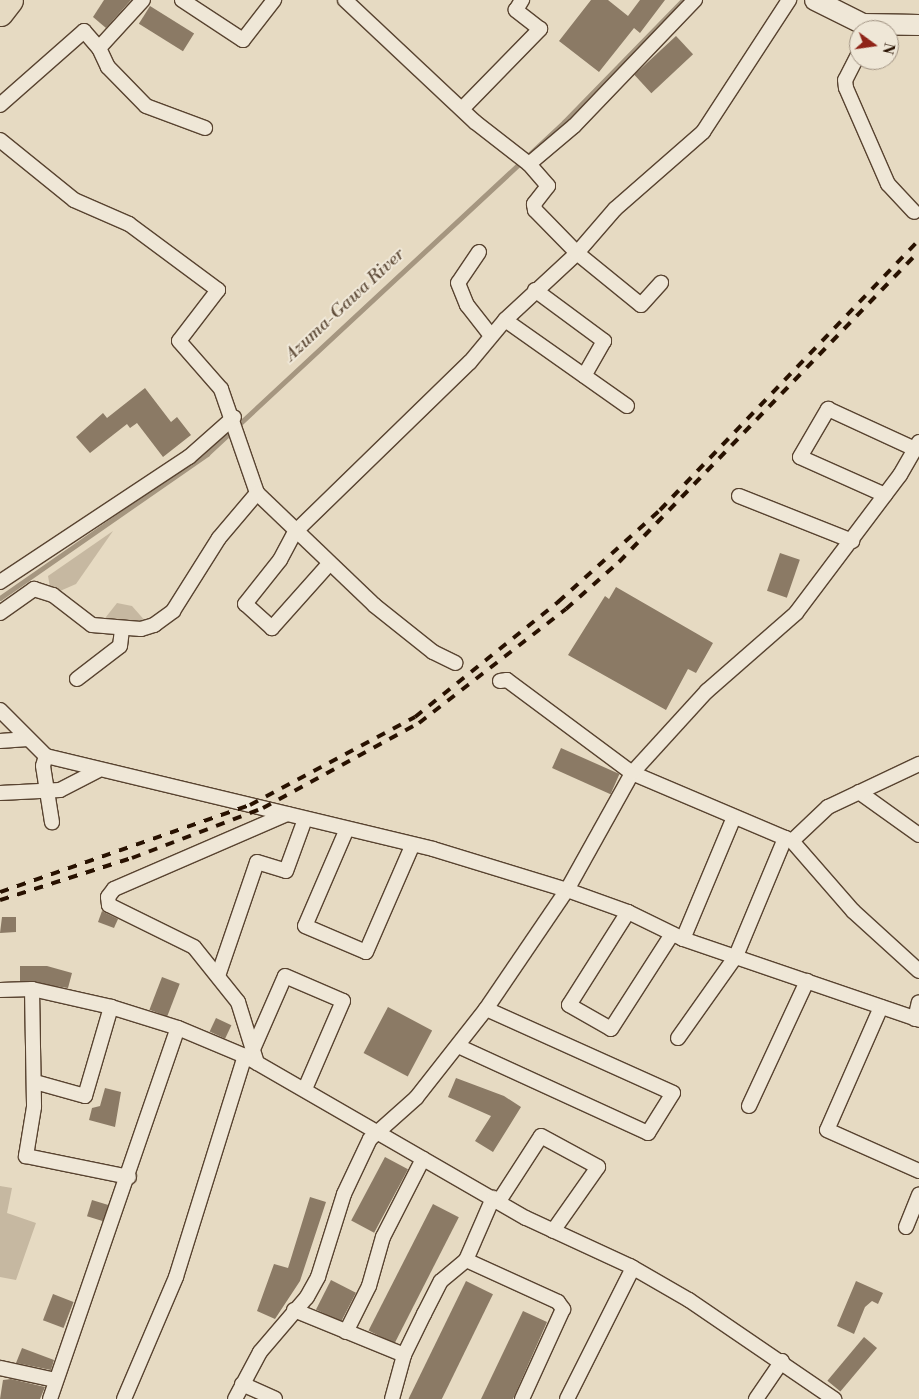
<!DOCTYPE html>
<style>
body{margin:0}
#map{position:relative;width:919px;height:1399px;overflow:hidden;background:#e6dac2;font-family:"Libre Bodoni",serif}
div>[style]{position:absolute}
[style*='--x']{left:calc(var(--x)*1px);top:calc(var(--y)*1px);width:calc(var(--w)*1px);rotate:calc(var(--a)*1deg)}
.green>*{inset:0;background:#c6b8a1}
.stream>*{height:4.5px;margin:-2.25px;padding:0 2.25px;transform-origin:2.25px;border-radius:2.25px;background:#a59680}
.building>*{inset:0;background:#8b7a65;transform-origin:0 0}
.roads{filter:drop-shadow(1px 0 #584330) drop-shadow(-1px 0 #584330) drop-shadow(0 1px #584330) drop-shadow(0 -1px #584330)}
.street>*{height:14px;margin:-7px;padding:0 7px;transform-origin:7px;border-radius:7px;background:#efe7d7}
.secondary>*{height:20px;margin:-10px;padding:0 10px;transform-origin:10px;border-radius:10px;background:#efe7d7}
.highway>*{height:25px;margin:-12.5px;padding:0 12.5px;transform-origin:12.5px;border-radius:12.5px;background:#e6dac2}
.rail>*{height:4px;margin-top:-2px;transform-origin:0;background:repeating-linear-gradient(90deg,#281100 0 9px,transparent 0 18px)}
span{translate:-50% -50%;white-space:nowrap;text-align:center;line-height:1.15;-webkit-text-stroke:4px #efe7d7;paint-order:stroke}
.water-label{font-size:18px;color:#604d3a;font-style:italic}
.north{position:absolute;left:849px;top:20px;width:50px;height:50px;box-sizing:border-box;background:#efe7d7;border:1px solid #9f9181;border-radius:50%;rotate:104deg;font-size:14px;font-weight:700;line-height:20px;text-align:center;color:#281100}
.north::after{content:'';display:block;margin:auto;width:18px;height:22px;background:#8f2418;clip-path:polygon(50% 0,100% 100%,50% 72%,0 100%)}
</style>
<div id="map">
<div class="green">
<div style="clip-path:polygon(113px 531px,76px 584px,60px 591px,50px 587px,48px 576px)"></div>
<div style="clip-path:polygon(117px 603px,132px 606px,147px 623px,102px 622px)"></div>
<div style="clip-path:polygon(0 1186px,12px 1188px,7px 1213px,36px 1223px,16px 1280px,0 1277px)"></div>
</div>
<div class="stream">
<div style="--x:0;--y:598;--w:252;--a:-34.8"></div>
<div style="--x:207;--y:454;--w:488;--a:-42.9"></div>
<div style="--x:564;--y:122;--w:170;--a:-45.7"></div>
</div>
<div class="building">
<div style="clip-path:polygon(104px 0,131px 0,106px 28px,93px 17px)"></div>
<div style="clip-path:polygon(591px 0,608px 0,628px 16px,640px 0,665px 0,640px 33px,634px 28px,599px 72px,559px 41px)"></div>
<div style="left:150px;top:6px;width:52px;height:21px;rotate:32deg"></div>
<div style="left:676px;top:36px;width:25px;height:57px;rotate:47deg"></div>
<div style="clip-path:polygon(145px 388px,171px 422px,177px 417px,191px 435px,163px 457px,137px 423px,130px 428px,127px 424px,90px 453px,76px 437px,103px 413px,107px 418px)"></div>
<div style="left:780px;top:553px;width:21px;height:40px;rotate:19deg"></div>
<div style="clip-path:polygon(616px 587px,713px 643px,696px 673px,688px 669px,666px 710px,568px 655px,605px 596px,609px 599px)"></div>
<div style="left:561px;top:748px;width:64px;height:22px;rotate:24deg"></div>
<div style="clip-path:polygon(102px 911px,118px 919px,114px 928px,98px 922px)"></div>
<div style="clip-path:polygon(2px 917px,16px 917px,16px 932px,0 933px)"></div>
<div style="clip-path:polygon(20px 966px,47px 966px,72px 973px,68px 988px,20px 981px)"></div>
<div style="left:162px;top:977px;width:19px;height:35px;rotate:21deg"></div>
<div style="left:388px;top:1007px;width:50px;height:52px;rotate:28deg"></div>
<div style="left:216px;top:1018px;width:17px;height:15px;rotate:25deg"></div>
<div style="clip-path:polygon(456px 1078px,504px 1096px,521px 1107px,493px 1152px,475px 1141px,491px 1116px,448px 1097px)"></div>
<div style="clip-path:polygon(105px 1088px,121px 1092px,115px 1127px,89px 1120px,92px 1108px,100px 1106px)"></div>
<div style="left:385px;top:1157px;width:26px;height:72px;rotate:28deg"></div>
<div style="clip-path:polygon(310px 1197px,326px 1202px,300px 1281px,275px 1319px,257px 1311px,274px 1264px,288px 1268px)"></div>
<div style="left:92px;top:1200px;width:17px;height:17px;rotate:17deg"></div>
<div style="left:433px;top:1204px;width:29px;height:142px;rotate:27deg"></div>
<div style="left:331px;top:1280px;width:28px;height:33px;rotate:27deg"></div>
<div style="left:466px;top:1281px;width:30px;height:131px;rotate:26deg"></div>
<div style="clip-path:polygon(856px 1281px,883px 1293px,878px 1304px,872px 1301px,865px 1307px,854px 1334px,837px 1326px)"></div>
<div style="left:53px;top:1294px;width:22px;height:28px;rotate:21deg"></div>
<div style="clip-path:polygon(523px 1311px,547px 1322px,513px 1399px,481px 1399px)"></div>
<div style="left:864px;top:1337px;width:17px;height:57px;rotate:40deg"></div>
<div style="clip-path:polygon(22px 1348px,54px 1360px,51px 1370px,16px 1363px)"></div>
<div style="clip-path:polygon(3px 1380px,11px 1379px,45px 1387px,40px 1399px,0 1399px)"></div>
</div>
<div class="roads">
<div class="street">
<div style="--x:182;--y:0;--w:73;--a:33.3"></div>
<div style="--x:243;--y:40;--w:51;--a:-52.2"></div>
<div style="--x:345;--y:0;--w:178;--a:43.2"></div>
<div style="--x:475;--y:122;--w:68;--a:37.9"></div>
<div style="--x:529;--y:164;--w:29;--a:49"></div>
<div style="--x:548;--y:186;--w:23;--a:128"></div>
<div style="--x:534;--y:204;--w:6;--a:81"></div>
<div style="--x:535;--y:210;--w:60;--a:45.7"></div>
<div style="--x:577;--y:253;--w:58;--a:-49.2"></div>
<div style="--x:615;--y:209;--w:117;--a:-41.2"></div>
<div style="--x:703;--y:132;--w:158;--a:-56.9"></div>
<div style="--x:99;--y:48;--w:65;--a:-47.5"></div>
<div style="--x:859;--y:53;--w:30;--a:117"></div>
<div style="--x:845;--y:80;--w:8;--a:83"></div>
<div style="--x:846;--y:88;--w:105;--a:66.4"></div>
<div style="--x:888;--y:184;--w:38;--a:47"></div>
<div style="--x:0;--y:105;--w:112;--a:-41.4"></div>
<div style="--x:84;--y:31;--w:23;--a:49"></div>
<div style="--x:99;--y:48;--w:21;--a:65"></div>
<div style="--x:108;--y:67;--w:54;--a:45.7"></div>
<div style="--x:146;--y:106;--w:63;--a:20.4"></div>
<div style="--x:462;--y:109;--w:112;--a:-45.7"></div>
<div style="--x:540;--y:29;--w:31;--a:-142"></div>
<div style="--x:516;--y:10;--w:12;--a:-59"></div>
<div style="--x:0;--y:140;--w:95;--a:39"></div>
<div style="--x:74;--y:200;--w:60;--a:23.6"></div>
<div style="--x:129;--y:224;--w:111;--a:36.6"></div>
<div style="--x:218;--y:290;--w:64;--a:127.4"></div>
<div style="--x:179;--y:341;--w:64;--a:48.8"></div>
<div style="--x:221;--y:389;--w:110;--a:70.9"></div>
<div style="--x:257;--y:493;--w:162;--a:43.7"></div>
<div style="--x:374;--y:605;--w:75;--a:38.5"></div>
<div style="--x:433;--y:652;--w:25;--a:26"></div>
<div style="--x:529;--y:164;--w:59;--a:-40.2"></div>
<div style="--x:574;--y:126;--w:175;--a:-46.2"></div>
<div style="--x:479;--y:252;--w:37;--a:124"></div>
<div style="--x:458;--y:283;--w:24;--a:68"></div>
<div style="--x:467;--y:305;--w:37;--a:52"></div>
<div style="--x:535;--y:290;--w:86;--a:36.5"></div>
<div style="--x:604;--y:341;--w:40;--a:119.7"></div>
<div style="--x:627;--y:406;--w:149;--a:-144.8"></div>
<div style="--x:505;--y:320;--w:98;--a:-42.9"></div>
<div style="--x:577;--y:253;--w:82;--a:39.1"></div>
<div style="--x:641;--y:305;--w:30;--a:-48"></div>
<div style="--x:885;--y:495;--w:93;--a:-155.9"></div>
<div style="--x:800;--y:457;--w:56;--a:-59.7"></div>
<div style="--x:828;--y:409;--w:96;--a:24.7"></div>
<div style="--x:739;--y:496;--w:122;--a:21.7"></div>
<div style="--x:329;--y:564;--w:86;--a:131.7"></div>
<div style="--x:272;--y:628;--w:36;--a:-138"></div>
<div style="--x:245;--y:604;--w:56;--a:-51.5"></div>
<div style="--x:280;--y:560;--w:32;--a:-62"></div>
<div style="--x:295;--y:532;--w:244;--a:-44.2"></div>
<div style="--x:470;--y:362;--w:55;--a:-50.2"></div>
<div style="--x:0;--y:582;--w:227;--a:-33.5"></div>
<div style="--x:189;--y:457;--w:60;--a:-41.6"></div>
<div style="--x:0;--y:613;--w:42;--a:-35.2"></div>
<div style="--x:34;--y:589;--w:20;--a:18"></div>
<div style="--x:53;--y:595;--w:49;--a:37.6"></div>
<div style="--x:92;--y:625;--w:49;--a:4.7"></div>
<div style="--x:141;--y:629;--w:14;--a:-17"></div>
<div style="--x:154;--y:625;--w:24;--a:-36"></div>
<div style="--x:173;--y:611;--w:86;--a:-57.8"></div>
<div style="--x:219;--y:538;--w:59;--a:-49.8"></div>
<div style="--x:77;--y:679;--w:54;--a:-37.5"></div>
<div style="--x:120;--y:646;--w:17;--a:-83"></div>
<div style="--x:500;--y:681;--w:7;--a:-8"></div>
<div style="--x:507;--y:680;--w:156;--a:36.6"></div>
<div style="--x:632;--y:773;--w:174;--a:23"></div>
<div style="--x:792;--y:841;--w:93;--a:48.9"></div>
<div style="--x:853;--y:911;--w:89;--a:42.3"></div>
<div style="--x:0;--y:710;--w:65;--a:45"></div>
<div style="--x:46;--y:756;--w:398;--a:13.5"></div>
<div style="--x:433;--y:849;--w:140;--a:17"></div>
<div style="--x:567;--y:890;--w:65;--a:19.8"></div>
<div style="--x:628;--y:912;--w:61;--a:26.1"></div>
<div style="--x:683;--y:939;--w:250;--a:18.9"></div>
<div style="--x:0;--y:741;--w:28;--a:-4"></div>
<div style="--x:46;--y:756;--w:10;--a:107"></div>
<div style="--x:43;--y:766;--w:57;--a:80.9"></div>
<div style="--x:859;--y:792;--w:74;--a:35.6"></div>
<div style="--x:0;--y:793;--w:60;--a:-2.9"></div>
<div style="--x:60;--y:790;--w:42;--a:-27.2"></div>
<div style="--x:346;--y:831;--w:103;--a:113.3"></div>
<div style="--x:305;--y:926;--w:66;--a:23.1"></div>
<div style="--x:366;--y:952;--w:116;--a:-66.5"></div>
<div style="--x:792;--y:841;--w:50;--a:-43.4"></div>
<div style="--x:828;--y:807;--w:101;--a:-25.3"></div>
<div style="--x:628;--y:912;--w:110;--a:122.4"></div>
<div style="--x:569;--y:1005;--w:48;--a:29.7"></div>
<div style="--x:611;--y:1029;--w:113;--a:-57.3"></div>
<div style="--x:683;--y:939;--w:132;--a:-67.3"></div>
<div style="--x:218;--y:976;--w:120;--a:-71.1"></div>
<div style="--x:257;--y:862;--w:30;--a:17"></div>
<div style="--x:286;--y:871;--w:55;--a:-69.9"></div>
<div style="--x:32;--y:989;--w:118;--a:89"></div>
<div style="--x:34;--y:1107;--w:50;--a:99.3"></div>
<div style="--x:26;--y:1156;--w:105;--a:11.5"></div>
<div style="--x:0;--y:990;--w:32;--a:-2"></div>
<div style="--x:32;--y:989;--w:81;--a:12.8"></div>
<div style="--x:111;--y:1007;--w:70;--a:17.4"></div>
<div style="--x:178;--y:1028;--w:73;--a:22.7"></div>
<div style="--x:245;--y:1056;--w:324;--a:30"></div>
<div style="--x:526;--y:1218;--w:115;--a:24.8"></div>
<div style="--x:630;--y:1266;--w:68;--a:30"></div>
<div style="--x:689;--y:1300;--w:176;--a:34.3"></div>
<div style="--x:881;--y:1007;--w:134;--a:113.7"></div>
<div style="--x:827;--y:1130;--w:101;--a:24"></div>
<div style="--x:915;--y:1019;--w:17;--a:-77"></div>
<div style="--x:678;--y:1038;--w:100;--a:-54.7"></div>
<div style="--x:736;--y:956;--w:128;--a:-67.4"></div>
<div style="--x:458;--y:1046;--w:209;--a:24.6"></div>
<div style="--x:648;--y:1133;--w:47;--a:-58"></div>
<div style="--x:673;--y:1093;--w:205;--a:-155.8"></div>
<div style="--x:254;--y:1047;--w:77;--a:-66.4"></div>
<div style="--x:285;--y:976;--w:63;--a:23.3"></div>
<div style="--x:343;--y:1001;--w:96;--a:113.4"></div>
<div style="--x:257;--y:1063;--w:64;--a:-107.3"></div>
<div style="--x:238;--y:1002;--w:70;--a:-128.7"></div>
<div style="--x:194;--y:947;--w:95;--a:-153.7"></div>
<div style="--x:109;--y:905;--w:8;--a:-97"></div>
<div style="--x:108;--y:897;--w:10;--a:-53"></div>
<div style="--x:114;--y:889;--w:189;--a:-23.4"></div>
<div style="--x:35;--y:1082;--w:52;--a:15.6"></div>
<div style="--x:85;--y:1096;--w:93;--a:-73.7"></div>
<div style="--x:749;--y:1106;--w:138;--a:-65.1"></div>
<div style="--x:499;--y:1201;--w:77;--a:-57.1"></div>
<div style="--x:541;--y:1136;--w:65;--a:28.5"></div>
<div style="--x:598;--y:1167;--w:78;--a:125.1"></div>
<div style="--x:906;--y:1227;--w:35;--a:-68"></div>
<div style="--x:466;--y:1260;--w:101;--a:24.5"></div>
<div style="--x:558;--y:1302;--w:9;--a:54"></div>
<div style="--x:563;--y:1309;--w:99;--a:114.5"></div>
<div style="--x:294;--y:1310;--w:119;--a:22.2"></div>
<div style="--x:346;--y:1332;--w:51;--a:-63.4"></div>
<div style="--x:369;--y:1286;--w:51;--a:-74.1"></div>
<div style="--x:383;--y:1237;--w:88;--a:-62.9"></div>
<div style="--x:0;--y:1368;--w:56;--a:12.3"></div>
<div style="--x:242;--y:1384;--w:36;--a:24"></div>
<div style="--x:50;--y:1399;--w:392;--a:-71"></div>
<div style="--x:124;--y:1399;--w:133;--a:-66.9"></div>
<div style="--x:176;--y:1277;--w:232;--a:-72.7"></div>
<div style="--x:235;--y:1399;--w:53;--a:-62"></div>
<div style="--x:260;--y:1352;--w:72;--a:-49.5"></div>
<div style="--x:307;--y:1297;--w:23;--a:-61"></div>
<div style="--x:318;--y:1277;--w:87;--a:-72.6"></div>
<div style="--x:344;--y:1194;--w:61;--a:-64.7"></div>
<div style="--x:370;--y:1139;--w:62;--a:-41.7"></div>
<div style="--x:416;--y:1098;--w:113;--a:-51.8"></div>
<div style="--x:486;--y:1009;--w:144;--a:-55.8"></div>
<div style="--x:567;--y:890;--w:134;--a:-60.9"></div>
<div style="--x:632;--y:773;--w:111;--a:-47.6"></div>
<div style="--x:707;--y:691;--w:118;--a:-41.2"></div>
<div style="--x:796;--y:613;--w:173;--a:-53"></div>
<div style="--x:900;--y:475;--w:38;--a:-60"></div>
<div style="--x:392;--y:1399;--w:46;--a:-74.7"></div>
<div style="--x:404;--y:1355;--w:46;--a:-64"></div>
<div style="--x:424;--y:1314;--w:37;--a:-63"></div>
<div style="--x:441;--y:1281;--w:33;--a:-40"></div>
<div style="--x:466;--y:1260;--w:68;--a:-66.5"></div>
<div style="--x:567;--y:1399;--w:147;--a:-63.3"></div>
<div style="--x:756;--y:1399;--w:46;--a:-55.6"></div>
</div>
<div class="secondary">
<div style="--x:815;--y:0;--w:54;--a:26.6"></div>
<div style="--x:863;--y:24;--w:56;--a:1"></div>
</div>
<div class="highway">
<div style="--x:0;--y:13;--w:16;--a:-52"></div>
</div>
</div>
<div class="rail">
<div style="--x:0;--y:892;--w:265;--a:-19.2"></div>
<div style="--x:250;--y:805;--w:187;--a:-28.1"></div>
<div style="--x:415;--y:717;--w:184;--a:-38.8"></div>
<div style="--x:558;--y:602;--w:137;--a:-42"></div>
<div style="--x:660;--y:510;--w:374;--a:-46.2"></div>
<div style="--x:0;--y:900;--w:139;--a:-17.7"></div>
<div style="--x:132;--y:858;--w:140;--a:-20.9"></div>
<div style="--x:263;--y:808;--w:178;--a:-28.6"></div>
<div style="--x:419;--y:723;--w:186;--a:-37.8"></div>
<div style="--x:566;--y:609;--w:71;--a:-41.6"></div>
<div style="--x:619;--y:562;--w:432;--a:-46"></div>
</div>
<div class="water-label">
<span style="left:345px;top:305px;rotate:-43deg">Azuma-Gawa River</span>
</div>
<div class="north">N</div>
</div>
